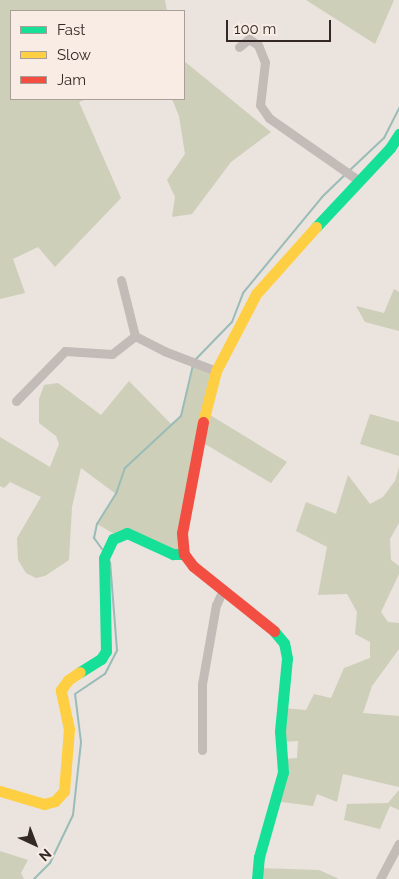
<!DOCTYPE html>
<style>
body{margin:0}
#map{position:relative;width:399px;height:879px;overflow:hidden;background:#eae3de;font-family:Raleway,sans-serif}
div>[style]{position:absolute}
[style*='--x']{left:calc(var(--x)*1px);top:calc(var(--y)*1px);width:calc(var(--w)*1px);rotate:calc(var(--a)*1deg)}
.green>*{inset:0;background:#cdcfb8}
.stream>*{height:2px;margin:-1px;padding:0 1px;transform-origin:1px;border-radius:1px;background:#9abcb8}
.street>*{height:9px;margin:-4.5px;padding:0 4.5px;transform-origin:4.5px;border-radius:4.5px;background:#c3bbb7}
.fast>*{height:11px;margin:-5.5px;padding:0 5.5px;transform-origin:5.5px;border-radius:5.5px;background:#16e098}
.slow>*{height:11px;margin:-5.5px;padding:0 5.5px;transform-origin:5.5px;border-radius:5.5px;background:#ffcf43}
.jam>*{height:11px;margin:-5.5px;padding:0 5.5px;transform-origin:5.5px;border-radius:5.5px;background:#f24e42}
span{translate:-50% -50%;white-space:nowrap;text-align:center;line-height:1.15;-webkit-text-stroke:4px #f8ece4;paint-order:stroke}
.legend{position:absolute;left:10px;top:10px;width:175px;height:90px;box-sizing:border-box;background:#f8ece4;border:1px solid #a99e98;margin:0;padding:6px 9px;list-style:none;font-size:15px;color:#332826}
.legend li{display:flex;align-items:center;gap:10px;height:25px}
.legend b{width:25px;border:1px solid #a99e98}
.north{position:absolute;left:10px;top:819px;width:50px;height:50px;-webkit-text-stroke:4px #f8ece4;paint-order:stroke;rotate:137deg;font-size:14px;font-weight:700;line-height:20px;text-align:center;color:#332826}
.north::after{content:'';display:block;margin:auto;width:18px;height:22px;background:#332826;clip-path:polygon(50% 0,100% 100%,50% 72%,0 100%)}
.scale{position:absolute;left:226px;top:20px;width:105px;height:22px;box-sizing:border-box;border:2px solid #332826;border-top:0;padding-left:6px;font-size:15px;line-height:18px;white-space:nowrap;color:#332826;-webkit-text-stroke:4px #f8ece4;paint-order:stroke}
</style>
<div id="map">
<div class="green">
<div style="clip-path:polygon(0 0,165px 0,167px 11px,11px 11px,11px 99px,86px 99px,79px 102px,121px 198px,55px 267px,38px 247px,13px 259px,25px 293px,0 299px)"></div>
<div style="clip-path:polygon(306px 0,394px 0,375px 44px)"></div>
<div style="clip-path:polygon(184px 61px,271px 132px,231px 162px,192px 214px,172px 217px,175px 197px,167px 180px,185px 154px,179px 116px,172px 99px,184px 99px)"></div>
<div style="clip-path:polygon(394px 289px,399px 292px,399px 331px,365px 322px,356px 306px,384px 313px)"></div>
<div style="clip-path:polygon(194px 362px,216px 371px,205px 412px,287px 462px,271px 483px,200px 441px,184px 554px,116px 535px,97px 524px,116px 494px,81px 468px,72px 507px,69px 560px,45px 576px,36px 578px,26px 573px,18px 560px,17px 538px,41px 497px,10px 482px,4px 488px,0 486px,0 437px,50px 467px,59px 444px,56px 436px,39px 423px,39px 399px,44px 385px,58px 383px,101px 415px,129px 381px,172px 425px,181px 416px)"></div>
<div style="clip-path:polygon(370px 414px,399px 422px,399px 456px,360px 444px)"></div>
<div style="clip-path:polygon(399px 467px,399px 523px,390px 539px,391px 560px,399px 566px,399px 574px,381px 612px,388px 622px,399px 623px,399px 649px,372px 686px,363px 713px,399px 716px,399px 787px,343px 774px,337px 802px,317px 794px,313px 806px,274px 801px,282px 759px,297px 758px,298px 741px,281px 742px,283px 708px,306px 710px,314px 694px,331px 698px,344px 668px,370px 658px,370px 642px,355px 634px,357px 612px,347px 594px,318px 595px,327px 547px,296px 531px,306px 502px,336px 514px,348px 475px,370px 504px,383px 497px,395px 481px)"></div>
<div style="clip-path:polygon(399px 790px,399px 810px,390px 806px,380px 829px,344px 820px,347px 804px,388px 803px)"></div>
<div style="clip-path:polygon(0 851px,28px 860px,21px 873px,24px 879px,0 879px)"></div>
<div style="clip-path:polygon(258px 868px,319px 870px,339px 879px,257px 879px)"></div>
</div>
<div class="stream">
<div style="--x:350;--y:170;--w:47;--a:-43.3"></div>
<div style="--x:384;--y:138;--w:34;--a:-63"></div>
<div style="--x:195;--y:360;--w:53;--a:-45.8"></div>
<div style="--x:232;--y:322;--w:31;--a:-69"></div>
<div style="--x:243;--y:293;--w:124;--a:-50.5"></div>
<div style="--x:322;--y:197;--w:32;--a:-44"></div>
<div style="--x:102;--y:549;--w:14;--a:-126"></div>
<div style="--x:94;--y:538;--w:14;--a:-78"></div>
<div style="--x:97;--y:524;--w:36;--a:-58"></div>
<div style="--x:116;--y:494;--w:28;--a:-71"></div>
<div style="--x:125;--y:468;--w:76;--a:-42.9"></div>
<div style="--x:181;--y:416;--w:52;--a:-76.8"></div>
<div style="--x:34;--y:879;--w:23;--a:-45"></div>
<div style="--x:50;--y:863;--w:53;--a:-64.4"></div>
<div style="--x:73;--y:815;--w:73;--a:-83.7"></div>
<div style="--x:81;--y:742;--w:48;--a:-97.1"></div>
<div style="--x:75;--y:694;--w:36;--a:-34"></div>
<div style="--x:105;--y:674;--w:27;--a:-63"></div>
<div style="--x:117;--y:650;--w:88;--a:-94.5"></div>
</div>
<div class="street">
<div style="--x:239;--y:47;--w:13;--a:-39"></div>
<div style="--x:249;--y:39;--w:11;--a:34"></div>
<div style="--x:258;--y:45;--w:18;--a:68"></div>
<div style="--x:265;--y:62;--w:43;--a:96.6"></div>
<div style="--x:260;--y:105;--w:16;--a:55"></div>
<div style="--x:269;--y:118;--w:108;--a:34.9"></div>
<div style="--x:121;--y:280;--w:58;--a:76"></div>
<div style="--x:135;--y:336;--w:33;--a:27"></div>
<div style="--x:164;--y:351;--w:56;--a:21"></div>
<div style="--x:16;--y:401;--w:70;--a:-45.6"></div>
<div style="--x:65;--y:351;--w:47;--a:3.7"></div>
<div style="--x:112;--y:354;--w:29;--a:-38"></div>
<div style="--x:202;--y:750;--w:66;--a:-90"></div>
<div style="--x:202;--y:684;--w:80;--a:-80"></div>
<div style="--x:216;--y:605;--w:17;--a:-65"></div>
<div style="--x:380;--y:879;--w:40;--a:-62"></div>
</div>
<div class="fast">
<div style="--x:316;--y:227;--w:108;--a:-46.9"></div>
<div style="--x:390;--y:148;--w:17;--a:-57"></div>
<div style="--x:80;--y:672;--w:25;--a:-32"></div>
<div style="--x:101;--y:659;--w:9;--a:-58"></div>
<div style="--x:106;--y:651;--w:93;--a:-91.2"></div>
<div style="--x:104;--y:558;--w:21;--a:-65"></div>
<div style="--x:113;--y:539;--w:15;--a:-23"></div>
<div style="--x:127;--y:533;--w:51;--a:24.5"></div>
<div style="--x:173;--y:554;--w:11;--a:0"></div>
<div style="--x:257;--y:879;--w:22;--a:-85"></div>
<div style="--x:259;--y:857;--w:88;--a:-74.2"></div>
<div style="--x:283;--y:772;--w:41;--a:-94.2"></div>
<div style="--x:280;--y:731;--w:73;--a:-84.5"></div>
<div style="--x:287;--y:658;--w:15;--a:-101"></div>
<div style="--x:284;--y:643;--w:16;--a:-130"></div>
</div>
<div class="slow">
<div style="--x:203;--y:422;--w:53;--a:-75.7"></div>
<div style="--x:216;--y:371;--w:87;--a:-62.5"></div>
<div style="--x:256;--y:294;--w:90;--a:-48.2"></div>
<div style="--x:0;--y:791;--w:46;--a:16.5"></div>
<div style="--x:44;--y:804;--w:11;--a:-15"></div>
<div style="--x:55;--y:801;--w:13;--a:-48"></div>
<div style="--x:64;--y:791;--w:62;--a:-85.4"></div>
<div style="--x:69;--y:729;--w:40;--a:-102"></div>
<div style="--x:61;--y:690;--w:12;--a:-55"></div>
<div style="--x:68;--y:680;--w:14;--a:-34"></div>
</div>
<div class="jam">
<div style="--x:203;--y:422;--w:113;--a:100.7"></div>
<div style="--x:182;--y:533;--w:21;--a:85"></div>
<div style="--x:184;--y:554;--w:15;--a:53"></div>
<div style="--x:193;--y:566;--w:104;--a:38.7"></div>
</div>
<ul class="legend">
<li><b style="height:6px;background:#16e098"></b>Fast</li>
<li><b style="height:6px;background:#ffcf43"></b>Slow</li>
<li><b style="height:6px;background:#f24e42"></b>Jam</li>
</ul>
<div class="north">N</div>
<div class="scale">100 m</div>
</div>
